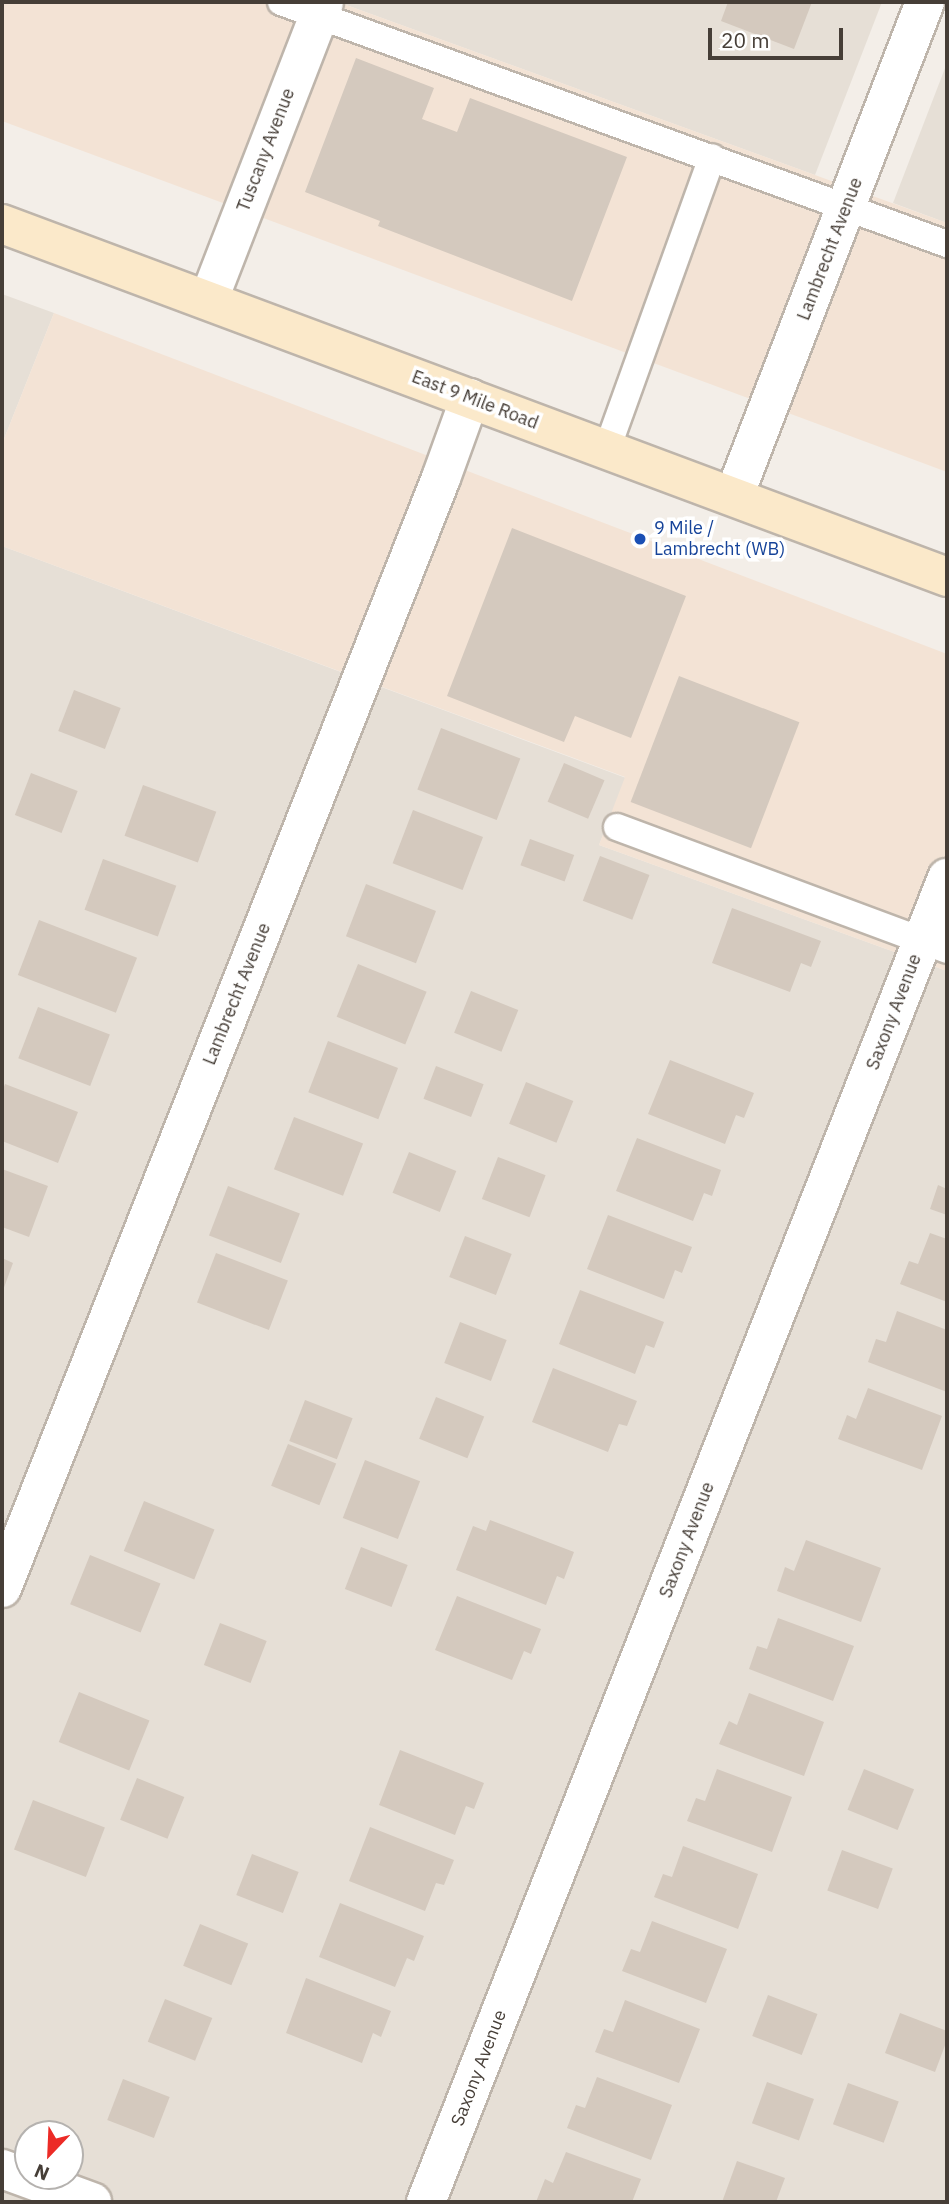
<!DOCTYPE html>
<style>
body{margin:0}
#map{position:relative;width:949px;height:2204px;overflow:hidden;background:#f3eee8;font-family:"IBM Plex Sans",sans-serif}
div>[style]{position:absolute}
[style*='--x']{left:calc(var(--x)*1px);top:calc(var(--y)*1px);width:calc(var(--w)*1px);rotate:calc(var(--a)*1deg)}
.residential>*{inset:0;background:#e6dfd6}
.commercial>*{inset:0;background:#f3e3d5}
.building>*{inset:0;background:#d4c9be;transform-origin:0 0}
.roads{filter:drop-shadow(2px 0 #beb5ab) drop-shadow(-2px 0 #beb5ab) drop-shadow(0 2px #beb5ab) drop-shadow(0 -2px #beb5ab)}
.service>*{height:26px;margin:-13px;padding:0 13px;transform-origin:13px;border-radius:13px;background:#fff}
.minor>*{height:38px;margin:-19px;padding:0 19px;transform-origin:19px;border-radius:19px;background:#fff}
.secondary>*{height:38px;margin:-19px;padding:0 19px;transform-origin:19px;border-radius:19px;background:#fbe9ca}
.dots>*{width:19px;height:19px;translate:-50% -50%;box-sizing:border-box;border:4px solid #fff;border-radius:50%}
span{translate:-50% -50%;white-space:nowrap;text-align:center;line-height:1.15;-webkit-text-stroke:7px #fff;paint-order:stroke}
.street-label{font-size:18px;color:#463e37}
.transit-label{font-size:18px;color:#164399}
.left{translate:0 -50%;text-align:left}
.frame{position:absolute;inset:0;border:4px solid #463e37;pointer-events:none}
.north{position:absolute;left:14px;top:2120px;width:70px;height:70px;box-sizing:border-box;background:#fff;border:2px solid #b5b2af;border-radius:50%;rotate:203deg;font-size:19px;font-weight:700;line-height:28px;text-align:center;color:#463e37}
.north::after{content:'';display:block;margin:auto;width:24px;height:32px;background:#ec2b26;clip-path:polygon(50% 0,100% 100%,50% 72%,0 100%)}
.scale{position:absolute;left:708px;top:28px;width:135px;height:32px;box-sizing:border-box;border:4px solid #463e37;border-top:0;padding-left:9px;font-size:21px;line-height:24px;white-space:nowrap;color:#463e37;-webkit-text-stroke:5px #fff;paint-order:stroke}
</style>
<div id="map">
<div class="residential">
<div style="clip-path:polygon(338px 2px,882px 2px,815px 175px)"></div>
<div style="clip-path:polygon(947px 63px,947px 223px,893px 203px)"></div>
<div style="clip-path:polygon(2px 294px,54px 313px,2px 444px)"></div>
<div style="clip-path:polygon(evenodd,2px 546px,626px 778px,599px 845px,947px 971px,947px 2202px,2px 2202px,2px 546px,28px 2134px,70px 2134px,70px 2176px,28px 2176px,28px 2134px)"></div>
</div>
<div class="commercial">
<div style="clip-path:polygon(2px 2px,338px 2px,947px 223px,947px 472px,2px 121px)"></div>
<div style="clip-path:polygon(54px 313px,947px 654px,947px 971px,599px 845px,625px 777px,2px 546px,2px 444px)"></div>
</div>
<div class="building">
<div style="clip-path:polygon(728px 2px,812px 2px,794px 49px,721px 21px)"></div>
<div style="clip-path:polygon(356px 58px,434px 88px,422px 119px,457px 132px,470px 98px,627px 157px,572px 301px,378px 226px,380px 221px,305px 192px)"></div>
<div style="clip-path:polygon(512px 528px,686px 596px,631px 738px,575px 716px,564px 742px,447px 696px)"></div>
<div style="left:679px;top:676px;width:129px;height:135px;rotate:21deg"></div>
<div style="left:74px;top:690px;width:50px;height:44px;rotate:21deg"></div>
<div style="left:441px;top:728px;width:85px;height:66px;rotate:21deg"></div>
<div style="left:564px;top:763px;width:44px;height:42px;rotate:23deg"></div>
<div style="left:31px;top:773px;width:50px;height:45px;rotate:21deg"></div>
<div style="left:143px;top:785px;width:78px;height:54px;rotate:20deg"></div>
<div style="left:413px;top:810px;width:75px;height:57px;rotate:21deg"></div>
<div style="left:530px;top:839px;width:47px;height:28px;rotate:20deg"></div>
<div style="left:600px;top:856px;width:53px;height:48px;rotate:21deg"></div>
<div style="left:103px;top:859px;width:78px;height:54px;rotate:20deg"></div>
<div style="left:366px;top:884px;width:75px;height:56px;rotate:21deg"></div>
<div style="clip-path:polygon(732px 908px,821px 941px,811px 967px,801px 963px,790px 992px,712px 963px)"></div>
<div style="left:39px;top:920px;width:105px;height:59px;rotate:21deg"></div>
<div style="left:358px;top:964px;width:74px;height:57px;rotate:22deg"></div>
<div style="left:471px;top:991px;width:51px;height:45px;rotate:22deg"></div>
<div style="left:38px;top:1007px;width:77px;height:55px;rotate:21deg"></div>
<div style="left:328px;top:1041px;width:75px;height:55px;rotate:21deg"></div>
<div style="clip-path:polygon(670px 1060px,754px 1093px,744px 1118px,736px 1115px,725px 1144px,648px 1114px)"></div>
<div style="left:436px;top:1066px;width:51px;height:35px;rotate:21deg"></div>
<div style="left:526px;top:1082px;width:51px;height:45px;rotate:22deg"></div>
<div style="clip-path:polygon(5px 1084px,78px 1112px,58px 1163px,2px 1141px,2px 1092px)"></div>
<div style="left:294px;top:1117px;width:74px;height:56px;rotate:21deg"></div>
<div style="clip-path:polygon(637px 1138px,721px 1170px,712px 1196px,704px 1193px,693px 1221px,616px 1191px)"></div>
<div style="left:409px;top:1152px;width:51px;height:44px;rotate:22deg"></div>
<div style="left:498px;top:1157px;width:51px;height:45px;rotate:21deg"></div>
<div style="clip-path:polygon(2px 1169px,48px 1186px,29px 1237px,2px 1227px)"></div>
<div style="clip-path:polygon(938px 1185px,947px 1189px,947px 1215px,930px 1209px)"></div>
<div style="left:228px;top:1186px;width:77px;height:53px;rotate:21deg"></div>
<div style="clip-path:polygon(608px 1215px,692px 1247px,682px 1273px,675px 1270px,664px 1299px,587px 1269px)"></div>
<div style="clip-path:polygon(930px 1233px,947px 1239px,947px 1302px,900px 1284px,909px 1261px,918px 1264px)"></div>
<div style="left:465px;top:1236px;width:50px;height:44px;rotate:21deg"></div>
<div style="left:216px;top:1253px;width:77px;height:53px;rotate:21deg"></div>
<div style="clip-path:polygon(2px 1258px,13px 1263px,2px 1293px)"></div>
<div style="clip-path:polygon(580px 1290px,664px 1322px,654px 1348px,646px 1345px,635px 1374px,559px 1344px)"></div>
<div style="clip-path:polygon(897px 1311px,947px 1330px,947px 1392px,868px 1362px,876px 1339px,886px 1342px)"></div>
<div style="left:460px;top:1322px;width:50px;height:44px;rotate:21deg"></div>
<div style="clip-path:polygon(553px 1368px,637px 1401px,627px 1426px,619px 1424px,608px 1452px,532px 1422px)"></div>
<div style="clip-path:polygon(868px 1388px,942px 1416px,922px 1470px,838px 1439px,847px 1415px,856px 1419px)"></div>
<div style="left:436px;top:1397px;width:52px;height:45px;rotate:22deg"></div>
<div style="left:305px;top:1400px;width:51px;height:44px;rotate:21deg"></div>
<div style="left:288px;top:1444px;width:52px;height:45px;rotate:22deg"></div>
<div style="left:365px;top:1460px;width:59px;height:62px;rotate:21deg"></div>
<div style="left:144px;top:1501px;width:76px;height:54px;rotate:22deg"></div>
<div style="clip-path:polygon(490px 1520px,574px 1552px,564px 1579px,557px 1576px,546px 1605px,456px 1570px,473px 1526px,486px 1531px)"></div>
<div style="clip-path:polygon(806px 1540px,881px 1568px,861px 1622px,777px 1591px,785px 1567px,794px 1571px)"></div>
<div style="left:361px;top:1547px;width:50px;height:45px;rotate:21deg"></div>
<div style="left:90px;top:1555px;width:76px;height:53px;rotate:22deg"></div>
<div style="clip-path:polygon(457px 1596px,541px 1629px,531px 1654px,524px 1651px,512px 1680px,435px 1650px)"></div>
<div style="clip-path:polygon(778px 1618px,854px 1646px,833px 1701px,749px 1669px,757px 1646px,767px 1649px)"></div>
<div style="left:220px;top:1623px;width:50px;height:45px;rotate:21deg"></div>
<div style="left:79px;top:1692px;width:76px;height:54px;rotate:22deg"></div>
<div style="clip-path:polygon(749px 1693px,824px 1722px,804px 1776px,719px 1744px,729px 1721px,737px 1725px)"></div>
<div style="clip-path:polygon(400px 1750px,484px 1783px,474px 1809px,466px 1806px,455px 1835px,379px 1805px)"></div>
<div style="clip-path:polygon(717px 1769px,792px 1797px,772px 1852px,687px 1821px,696px 1798px,705px 1801px)"></div>
<div style="left:864px;top:1769px;width:54px;height:44px;rotate:22deg"></div>
<div style="left:137px;top:1778px;width:51px;height:45px;rotate:22deg"></div>
<div style="left:33px;top:1800px;width:77px;height:53px;rotate:21deg"></div>
<div style="clip-path:polygon(370px 1827px,454px 1860px,444px 1885px,436px 1883px,425px 1911px,349px 1881px)"></div>
<div style="clip-path:polygon(683px 1846px,758px 1874px,738px 1929px,654px 1897px,663px 1874px,672px 1877px)"></div>
<div style="left:842px;top:1850px;width:54px;height:43px;rotate:20deg"></div>
<div style="left:252px;top:1854px;width:50px;height:44px;rotate:21deg"></div>
<div style="clip-path:polygon(340px 1903px,424px 1936px,414px 1961px,407px 1958px,395px 1987px,319px 1957px)"></div>
<div style="clip-path:polygon(652px 1921px,727px 1949px,706px 2003px,622px 1971px,631px 1949px,640px 1952px)"></div>
<div style="left:200px;top:1924px;width:52px;height:45px;rotate:22deg"></div>
<div style="clip-path:polygon(306px 1978px,391px 2011px,381px 2037px,373px 2033px,362px 2063px,286px 2033px)"></div>
<div style="left:768px;top:1995px;width:53px;height:44px;rotate:21deg"></div>
<div style="left:165px;top:1999px;width:51px;height:46px;rotate:22deg"></div>
<div style="clip-path:polygon(625px 2000px,700px 2029px,679px 2083px,595px 2052px,604px 2029px,613px 2032px)"></div>
<div style="clip-path:polygon(900px 2013px,947px 2031px,947px 2040px,935px 2072px,885px 2053px)"></div>
<div style="clip-path:polygon(597px 2077px,672px 2105px,651px 2160px,567px 2128px,576px 2105px,585px 2108px)"></div>
<div style="left:123px;top:2079px;width:50px;height:44px;rotate:21deg"></div>
<div style="left:767px;top:2082px;width:50px;height:44px;rotate:20deg"></div>
<div style="left:848px;top:2083px;width:54px;height:44px;rotate:20deg"></div>
<div style="clip-path:polygon(566px 2152px,641px 2179px,632px 2202px,536px 2202px,545px 2179px,553px 2183px)"></div>
<div style="clip-path:polygon(737px 2161px,785px 2178px,776px 2202px,722px 2202px)"></div>
</div>
<div class="roads">
<div class="service">
<div style="--x:281;--y:2;--w:709;--a:19.97"></div>
<div style="--x:607;--y:449;--w:310;--a:-70.2"></div>
<div style="--x:617;--y:827;--w:352;--a:20.4"></div>
</div>
<div class="minor">
<div style="--x:209;--y:299;--w:318;--a:-68.8"></div>
<div style="--x:734;--y:496;--w:530;--a:-68.86"></div>
<div style="--x:2;--y:1588;--w:1194;--a:-68.42"></div>
<div style="--x:441;--y:478;--w:85;--a:-70.1"></div>
<div style="--x:2;--y:2169;--w:96;--a:20.1"></div>
<div style="--x:426;--y:2202;--w:1423;--a:-68.52"></div>
</div>
<div class="secondary">
<div style="--x:2;--y:224;--w:1009;--a:20.48"></div>
</div>
</div>
<div class="dots">
<div style="left:640px;top:539px;background:#1a4fb4"></div>
</div>
<div class="street-label">
<span style="left:266px;top:150px;rotate:-69deg">Tuscany Avenue</span>
<span style="left:830px;top:249px;rotate:-69deg">Lambrecht Avenue</span>
<span style="left:475px;top:400px;rotate:21deg">East 9 Mile Road</span>
<span style="left:237px;top:994px;rotate:-68deg">Lambrecht Avenue</span>
<span style="left:894px;top:1012px;rotate:-69deg">Saxony Avenue</span>
<span style="left:687px;top:1540px;rotate:-69deg">Saxony Avenue</span>
<span style="left:479px;top:2068px;rotate:-69deg">Saxony Avenue</span>
</div>
<div class="transit-label">
<span class="left" style="left:654px;top:539px">9 Mile /<br>Lambrecht (WB)</span>
</div>
<div class="frame"></div>
<div class="north">N</div>
<div class="scale">20 m</div>
</div>
